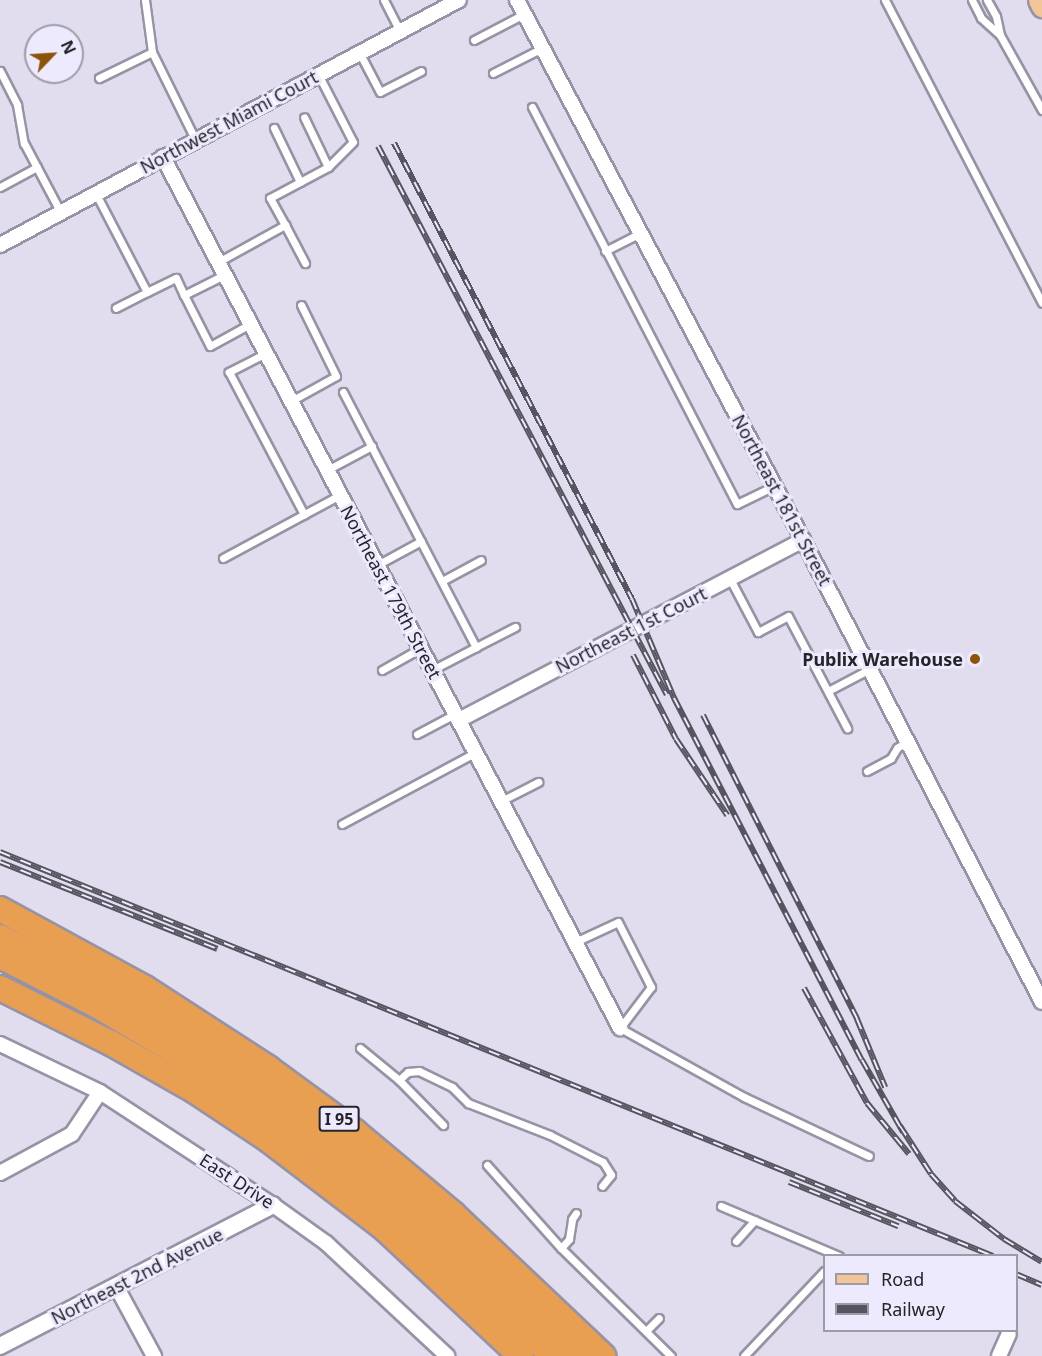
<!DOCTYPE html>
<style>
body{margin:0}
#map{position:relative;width:1042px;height:1356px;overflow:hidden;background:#e1ddef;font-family:"Noto Sans",sans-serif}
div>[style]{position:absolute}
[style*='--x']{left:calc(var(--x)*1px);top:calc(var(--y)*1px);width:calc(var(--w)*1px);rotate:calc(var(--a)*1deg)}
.roads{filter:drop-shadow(2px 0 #9793a4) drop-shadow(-2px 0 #9793a4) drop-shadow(0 2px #9793a4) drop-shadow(0 -2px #9793a4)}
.service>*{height:7px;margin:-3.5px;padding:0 3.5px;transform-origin:3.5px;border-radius:3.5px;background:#fff}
.minor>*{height:14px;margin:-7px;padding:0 7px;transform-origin:7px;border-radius:7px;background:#fff}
.tertiary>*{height:16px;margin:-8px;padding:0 8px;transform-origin:8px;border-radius:8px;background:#fff}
.primary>*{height:21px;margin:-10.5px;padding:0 10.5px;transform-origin:10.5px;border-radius:10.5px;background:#f2c597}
.motorway>*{height:24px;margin:-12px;padding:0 12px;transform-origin:12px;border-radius:12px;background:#e99f52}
.rail>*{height:6px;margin-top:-3px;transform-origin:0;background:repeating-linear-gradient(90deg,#eeeafd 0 11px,#56545e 0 22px);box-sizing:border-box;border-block:2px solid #56545e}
.dots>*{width:16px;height:16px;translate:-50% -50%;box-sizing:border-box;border:3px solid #eeeafd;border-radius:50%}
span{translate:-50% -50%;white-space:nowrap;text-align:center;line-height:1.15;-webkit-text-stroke:6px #eeeafd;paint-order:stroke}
.shield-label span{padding:2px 4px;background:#eeeafd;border:2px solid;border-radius:4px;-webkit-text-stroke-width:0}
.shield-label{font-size:16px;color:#26242b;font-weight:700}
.street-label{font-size:18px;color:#26242b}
.poi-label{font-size:18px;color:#26242b;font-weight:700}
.right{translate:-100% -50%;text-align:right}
.legend{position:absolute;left:823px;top:1254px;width:195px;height:78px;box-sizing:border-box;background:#eeeafd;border:2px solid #9e9ba9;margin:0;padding:8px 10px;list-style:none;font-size:18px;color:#26242b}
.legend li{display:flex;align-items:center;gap:12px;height:30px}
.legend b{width:30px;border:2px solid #9e9ba9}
.north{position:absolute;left:24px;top:24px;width:60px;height:60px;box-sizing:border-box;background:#eeeafd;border:2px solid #9e9ba9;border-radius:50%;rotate:65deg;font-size:16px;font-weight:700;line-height:24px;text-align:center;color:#26242b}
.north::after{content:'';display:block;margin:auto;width:21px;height:27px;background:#8c530b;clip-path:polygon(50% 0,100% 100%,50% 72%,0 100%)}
</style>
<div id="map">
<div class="roads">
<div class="service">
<div style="--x:145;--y:0;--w:52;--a:82.3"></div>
<div style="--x:384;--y:0;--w:35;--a:63"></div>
<div style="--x:885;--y:0;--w:341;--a:62.6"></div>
<div style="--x:972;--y:0;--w:20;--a:63"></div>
<div style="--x:981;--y:18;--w:25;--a:42"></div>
<div style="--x:987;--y:0;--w:18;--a:61"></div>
<div style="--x:996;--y:16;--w:19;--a:78"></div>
<div style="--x:1000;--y:35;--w:86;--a:60.8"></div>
<div style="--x:474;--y:40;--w:56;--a:-27.5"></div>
<div style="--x:359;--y:52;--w:45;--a:62.3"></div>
<div style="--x:380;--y:92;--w:46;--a:-27.1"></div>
<div style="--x:0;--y:71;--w:38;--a:63"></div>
<div style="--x:17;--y:105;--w:39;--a:80"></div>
<div style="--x:24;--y:143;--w:79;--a:62.1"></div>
<div style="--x:493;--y:73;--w:55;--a:-27"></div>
<div style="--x:318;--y:74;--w:76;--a:62.8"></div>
<div style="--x:353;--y:142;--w:35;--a:135"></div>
<div style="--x:99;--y:78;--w:59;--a:-26.1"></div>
<div style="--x:152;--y:52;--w:97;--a:63.7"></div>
<div style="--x:532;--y:107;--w:447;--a:62.7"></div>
<div style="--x:737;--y:504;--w:41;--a:-25.9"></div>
<div style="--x:274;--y:128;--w:60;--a:64.3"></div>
<div style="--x:0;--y:187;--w:42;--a:-28.4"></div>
<div style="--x:96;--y:194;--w:110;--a:62.5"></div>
<div style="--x:147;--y:292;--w:35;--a:153"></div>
<div style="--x:285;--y:225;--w:43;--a:62.2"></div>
<div style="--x:605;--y:251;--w:39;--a:-27"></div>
<div style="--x:218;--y:262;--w:77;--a:-28.9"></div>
<div style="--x:285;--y:225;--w:31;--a:-119"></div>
<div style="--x:270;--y:198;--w:66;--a:-28.1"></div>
<div style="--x:328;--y:167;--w:55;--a:-115.6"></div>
<div style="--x:224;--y:275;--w:45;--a:153.4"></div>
<div style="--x:184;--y:295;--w:57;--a:63"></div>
<div style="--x:210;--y:346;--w:46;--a:-28.8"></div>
<div style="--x:147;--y:292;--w:32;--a:-26"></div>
<div style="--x:176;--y:278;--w:19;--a:65"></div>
<div style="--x:266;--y:353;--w:42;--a:152.8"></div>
<div style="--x:229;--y:372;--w:161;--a:62.2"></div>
<div style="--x:343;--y:392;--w:288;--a:62.5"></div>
<div style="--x:476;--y:647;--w:44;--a:-27.1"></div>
<div style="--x:291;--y:401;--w:51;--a:-29.1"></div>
<div style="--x:336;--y:376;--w:79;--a:-116.2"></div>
<div style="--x:327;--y:470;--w:51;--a:-28.1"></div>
<div style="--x:223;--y:558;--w:133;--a:-28.3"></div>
<div style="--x:377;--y:565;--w:50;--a:-28.6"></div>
<div style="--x:730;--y:579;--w:60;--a:62.2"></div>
<div style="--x:758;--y:632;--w:34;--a:-28"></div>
<div style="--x:788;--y:616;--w:127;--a:62.2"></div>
<div style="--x:442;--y:581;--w:44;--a:-28.3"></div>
<div style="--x:382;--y:670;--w:45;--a:-29.4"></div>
<div style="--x:432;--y:670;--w:50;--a:-27.6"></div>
<div style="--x:828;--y:691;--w:47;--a:-27.6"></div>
<div style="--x:417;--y:734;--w:43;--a:-27.8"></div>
<div style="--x:867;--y:771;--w:27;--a:-28"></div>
<div style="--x:891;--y:758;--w:12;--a:-59"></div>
<div style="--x:897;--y:748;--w:12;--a:-35"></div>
<div style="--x:501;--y:801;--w:42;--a:-27.2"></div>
<div style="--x:342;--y:824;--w:152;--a:-28.2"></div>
<div style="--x:575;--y:942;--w:47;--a:-24.9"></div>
<div style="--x:618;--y:922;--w:73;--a:63.1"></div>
<div style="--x:651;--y:987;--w:51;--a:127.1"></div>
<div style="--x:620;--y:1028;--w:142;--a:29.1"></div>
<div style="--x:744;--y:1097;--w:138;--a:25.3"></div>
<div style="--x:360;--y:1048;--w:50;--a:39.4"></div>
<div style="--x:399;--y:1080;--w:63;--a:45.6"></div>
<div style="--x:399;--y:1080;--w:12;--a:-42"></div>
<div style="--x:408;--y:1072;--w:11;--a:-5"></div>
<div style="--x:419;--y:1071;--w:37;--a:26"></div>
<div style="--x:452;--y:1087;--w:23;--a:45"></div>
<div style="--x:468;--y:1103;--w:88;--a:21.3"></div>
<div style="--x:550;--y:1135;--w:59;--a:27"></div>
<div style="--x:603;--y:1162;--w:15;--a:58"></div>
<div style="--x:611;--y:1175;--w:14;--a:129"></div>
<div style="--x:487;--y:1165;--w:111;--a:48.3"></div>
<div style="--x:561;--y:1248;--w:154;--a:44.5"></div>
<div style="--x:721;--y:1206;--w:128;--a:23"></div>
<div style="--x:736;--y:1241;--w:28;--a:-48"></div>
<div style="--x:561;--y:1248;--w:12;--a:-48"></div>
<div style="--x:569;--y:1239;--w:20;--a:-81"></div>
<div style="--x:572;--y:1219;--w:7;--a:-56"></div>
<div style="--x:646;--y:1331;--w:18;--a:-45"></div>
<div style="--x:744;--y:1356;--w:117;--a:-46.7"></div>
</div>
<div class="minor">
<div style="--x:517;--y:0;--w:611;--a:62.09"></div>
<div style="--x:803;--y:540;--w:520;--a:62.65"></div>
<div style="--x:163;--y:157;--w:984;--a:62.31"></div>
<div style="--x:0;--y:245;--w:520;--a:-28.09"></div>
<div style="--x:459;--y:720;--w:388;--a:-27.6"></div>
<div style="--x:0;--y:1044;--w:111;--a:25.6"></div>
<div style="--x:100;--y:1092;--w:207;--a:33.2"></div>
<div style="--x:273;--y:1205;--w:65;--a:35.6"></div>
<div style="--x:326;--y:1243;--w:166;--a:43"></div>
<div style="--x:0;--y:1173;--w:82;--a:-28.4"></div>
<div style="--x:72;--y:1134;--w:50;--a:-56.3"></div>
<div style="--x:116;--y:1286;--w:80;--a:61.5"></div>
<div style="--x:999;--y:1356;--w:24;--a:-66"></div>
</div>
<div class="tertiary">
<div style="--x:0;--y:1346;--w:307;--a:-27.3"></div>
</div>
<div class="primary">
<div style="--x:1039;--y:0;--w:7;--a:63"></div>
</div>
<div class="motorway">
<div style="--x:0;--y:909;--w:165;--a:28.6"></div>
<div style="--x:145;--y:988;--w:147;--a:33"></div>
<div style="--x:268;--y:1068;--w:108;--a:36.3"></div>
<div style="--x:355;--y:1132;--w:128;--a:39.9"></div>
<div style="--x:453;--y:1214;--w:207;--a:43.4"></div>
<div style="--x:0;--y:937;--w:127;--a:26.8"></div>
<div style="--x:113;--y:994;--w:125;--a:30.3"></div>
<div style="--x:221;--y:1057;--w:88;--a:35.3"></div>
<div style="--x:293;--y:1108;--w:182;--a:38.3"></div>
<div style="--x:436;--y:1221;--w:196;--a:43.6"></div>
<div style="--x:0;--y:956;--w:108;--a:27"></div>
<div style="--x:96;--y:1005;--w:135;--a:30.7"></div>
<div style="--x:212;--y:1074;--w:116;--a:34.5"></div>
<div style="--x:308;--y:1140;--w:109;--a:37.9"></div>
<div style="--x:394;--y:1207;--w:217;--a:43.3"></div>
<div style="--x:0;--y:988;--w:124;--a:26.4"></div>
<div style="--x:111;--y:1043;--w:97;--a:29.7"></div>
<div style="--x:195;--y:1091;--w:85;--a:33.5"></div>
<div style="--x:266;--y:1138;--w:148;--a:37.3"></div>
<div style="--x:384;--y:1228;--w:187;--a:43.1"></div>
</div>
</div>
<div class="rail">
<div style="--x:394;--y:143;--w:514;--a:62.44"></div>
<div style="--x:632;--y:599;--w:108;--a:67"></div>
<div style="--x:674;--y:698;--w:408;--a:62.6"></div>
<div style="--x:862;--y:1060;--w:83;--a:60.3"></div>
<div style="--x:378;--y:146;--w:620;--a:62.24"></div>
<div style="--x:633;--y:655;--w:94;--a:62.9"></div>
<div style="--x:676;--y:739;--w:92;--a:56.1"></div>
<div style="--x:703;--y:715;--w:341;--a:63.1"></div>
<div style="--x:857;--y:1019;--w:74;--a:67.6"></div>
<div style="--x:0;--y:852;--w:1072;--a:22.14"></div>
<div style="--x:0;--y:862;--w:234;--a:21.8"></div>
<div style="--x:804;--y:988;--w:131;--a:61.3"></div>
<div style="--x:867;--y:1103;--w:66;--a:50.5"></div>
<div style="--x:900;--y:1126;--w:57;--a:57.1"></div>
<div style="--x:931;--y:1174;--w:36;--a:48"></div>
<div style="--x:955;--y:1201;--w:62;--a:37.8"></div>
<div style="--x:1004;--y:1239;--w:44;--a:31.2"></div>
<div style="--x:789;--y:1182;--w:118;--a:22"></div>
<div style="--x:1016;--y:1274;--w:28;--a:23"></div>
</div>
<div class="dots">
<div style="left:975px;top:659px;background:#8c530b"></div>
</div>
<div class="shield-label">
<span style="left:339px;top:1119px">I 95</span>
</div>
<div class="street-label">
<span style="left:229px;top:122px;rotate:-28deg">Northwest Miami Court</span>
<span style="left:782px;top:500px;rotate:62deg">Northeast 181st Street</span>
<span style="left:391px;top:592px;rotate:62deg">Northeast 179th Street</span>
<span style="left:631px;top:630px;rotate:-27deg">Northeast 1st Court</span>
<span style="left:237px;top:1181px;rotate:33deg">East Drive</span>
<span style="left:137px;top:1276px;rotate:-27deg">Northeast 2nd Avenue</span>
</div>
<div class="poi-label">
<span class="right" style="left:963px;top:659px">Publix Warehouse</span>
</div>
<ul class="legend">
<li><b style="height:8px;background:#f2c597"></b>Road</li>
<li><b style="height:8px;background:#56545e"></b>Railway</li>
</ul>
<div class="north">N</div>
</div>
